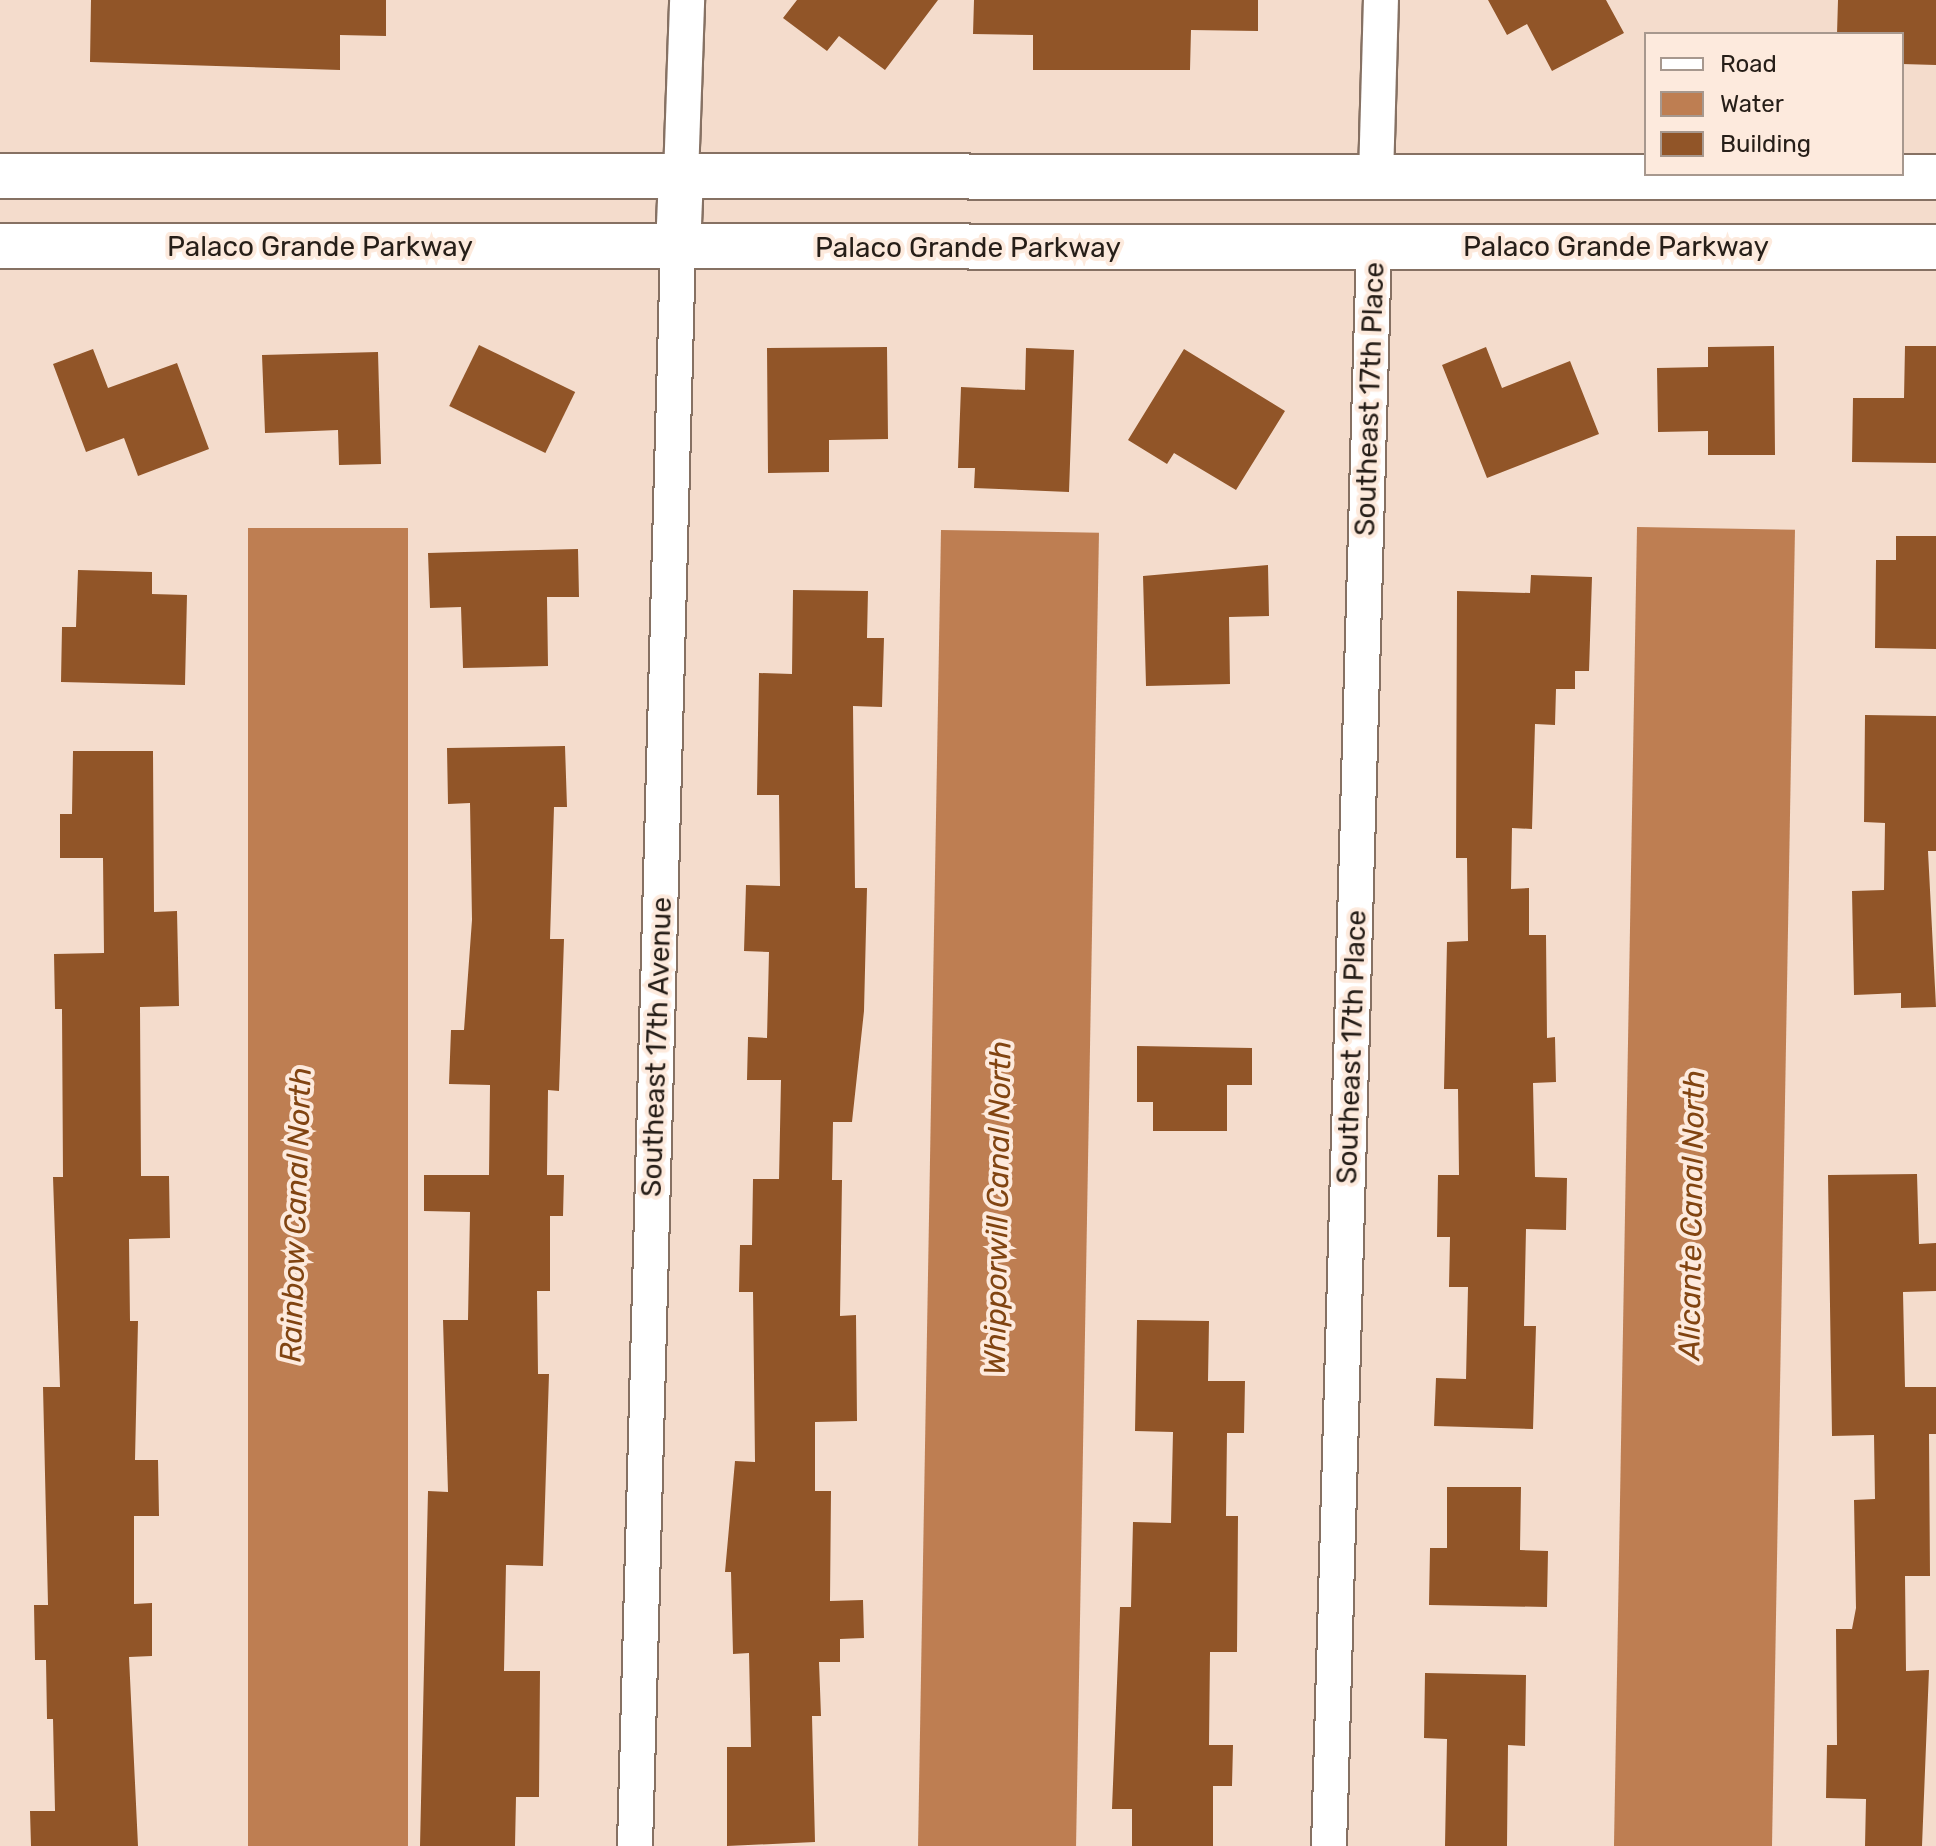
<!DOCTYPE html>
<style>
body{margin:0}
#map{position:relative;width:1936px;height:1846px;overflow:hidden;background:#f4dccc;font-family:Rubik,sans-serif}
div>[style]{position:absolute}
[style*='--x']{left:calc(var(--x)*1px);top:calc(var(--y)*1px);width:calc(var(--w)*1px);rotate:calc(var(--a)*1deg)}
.water>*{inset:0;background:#be7e52;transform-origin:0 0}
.building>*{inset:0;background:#915528;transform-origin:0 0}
.roads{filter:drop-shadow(2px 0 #867163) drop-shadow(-2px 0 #867163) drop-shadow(0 2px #867163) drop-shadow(0 -2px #867163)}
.street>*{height:34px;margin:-17px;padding:0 17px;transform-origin:17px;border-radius:17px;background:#fff}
.secondary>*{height:44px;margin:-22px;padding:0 22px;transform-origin:22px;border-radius:22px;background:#fff}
span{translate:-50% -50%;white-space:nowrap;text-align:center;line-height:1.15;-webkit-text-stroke:8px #fdeadd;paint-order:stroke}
.street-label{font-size:28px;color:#261e18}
.water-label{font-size:30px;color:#814411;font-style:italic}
.legend{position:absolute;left:1644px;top:32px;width:260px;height:144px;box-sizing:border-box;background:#fdeadd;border:2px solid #a7988e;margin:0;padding:10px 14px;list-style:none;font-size:24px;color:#261e18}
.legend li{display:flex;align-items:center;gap:16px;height:40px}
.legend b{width:40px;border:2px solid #a7988e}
</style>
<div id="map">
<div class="water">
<div style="left:1637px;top:527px;width:158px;height:1320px;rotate:1deg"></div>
<div style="left:248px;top:528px;width:160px;height:1319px"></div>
<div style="left:941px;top:530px;width:158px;height:1317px;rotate:1deg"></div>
</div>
<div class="building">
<div style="clip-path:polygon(91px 0,386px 0,386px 36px,340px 35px,340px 70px,90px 62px)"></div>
<div style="clip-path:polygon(797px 0,938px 0,885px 70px,839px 36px,827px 51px,783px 18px)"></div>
<div style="clip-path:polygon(974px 0,1258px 0,1258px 31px,1191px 30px,1190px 70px,1033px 70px,1033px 35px,973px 34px)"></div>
<div style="clip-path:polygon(1488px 0,1606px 0,1624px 33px,1552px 71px,1527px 24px,1507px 35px)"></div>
<div style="clip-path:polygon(1838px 0,1936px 0,1936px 65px,1902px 64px,1902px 34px,1837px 34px)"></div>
<div style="left:479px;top:345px;width:107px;height:68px;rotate:26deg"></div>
<div style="clip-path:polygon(1774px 346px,1775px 455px,1708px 455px,1708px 431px,1658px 432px,1657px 368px,1708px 367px,1708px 347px)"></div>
<div style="clip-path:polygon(1905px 346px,1936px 346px,1936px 463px,1852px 462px,1853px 398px,1904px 398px)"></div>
<div style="clip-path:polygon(887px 347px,888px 439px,829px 440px,829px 472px,768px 473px,767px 348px)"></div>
<div style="clip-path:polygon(1486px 347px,1502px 388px,1570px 361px,1599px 434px,1487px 478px,1442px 365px)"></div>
<div style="clip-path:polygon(1026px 348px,1074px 350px,1069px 492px,974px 488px,975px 468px,958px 468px,961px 387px,1025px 390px)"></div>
<div style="clip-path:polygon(93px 349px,108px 388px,177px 363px,209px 449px,138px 476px,124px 438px,86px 452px,53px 364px)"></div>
<div style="clip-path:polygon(1184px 349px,1285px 411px,1236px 490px,1174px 453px,1167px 464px,1128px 440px)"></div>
<div style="clip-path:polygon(378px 352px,381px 464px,339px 465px,338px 430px,265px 433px,262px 355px)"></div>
<div style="clip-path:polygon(1896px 536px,1936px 536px,1936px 649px,1875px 648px,1876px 560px,1896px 560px)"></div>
<div style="clip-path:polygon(578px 549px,579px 597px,547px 597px,548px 666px,463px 668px,461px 607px,430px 608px,428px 553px)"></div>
<div style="clip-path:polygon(1268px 565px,1269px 616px,1229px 617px,1230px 684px,1146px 686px,1143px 576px)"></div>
<div style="clip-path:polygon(78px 570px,152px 572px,152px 594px,187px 595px,185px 685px,61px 682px,62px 627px,76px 627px)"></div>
<div style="clip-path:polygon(1531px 575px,1592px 577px,1589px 671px,1575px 671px,1575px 689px,1556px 689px,1555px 725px,1535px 724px,1532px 829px,1512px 828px,1511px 889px,1529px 888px,1529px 935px,1546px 935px,1547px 1038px,1555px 1037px,1556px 1082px,1533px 1083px,1535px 1177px,1567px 1178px,1566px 1230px,1526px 1229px,1524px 1326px,1536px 1326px,1533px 1429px,1434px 1426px,1436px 1378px,1466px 1379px,1468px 1287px,1449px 1287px,1450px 1237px,1437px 1237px,1438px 1175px,1459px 1175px,1458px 1089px,1444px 1089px,1447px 942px,1468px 941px,1467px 858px,1456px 858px,1457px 591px,1530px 593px)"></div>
<div style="clip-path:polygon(793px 590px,868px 591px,867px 638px,884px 638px,882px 707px,853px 706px,855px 888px,867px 888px,864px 1011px,852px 1122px,833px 1122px,832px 1180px,842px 1180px,840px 1316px,856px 1315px,857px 1421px,815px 1422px,815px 1491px,831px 1491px,830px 1601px,863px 1600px,864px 1638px,840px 1639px,840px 1662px,819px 1662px,821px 1716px,812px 1716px,815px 1842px,727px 1846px,727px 1747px,751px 1747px,749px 1653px,733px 1654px,731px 1572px,725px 1572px,735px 1461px,755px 1462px,753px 1292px,739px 1292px,740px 1245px,752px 1245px,753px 1179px,779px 1179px,781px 1080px,747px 1080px,748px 1037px,767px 1038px,769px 952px,744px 951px,746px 885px,780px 886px,779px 795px,757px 795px,759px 673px,792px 674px)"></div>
<div style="clip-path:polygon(1865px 715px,1936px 716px,1936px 851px,1928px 851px,1936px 1007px,1901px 1008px,1901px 993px,1854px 995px,1852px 891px,1884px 890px,1885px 823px,1864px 822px)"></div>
<div style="clip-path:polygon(565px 746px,567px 807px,554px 807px,550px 939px,564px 939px,559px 1091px,548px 1090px,547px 1175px,564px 1175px,563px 1216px,550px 1216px,550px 1291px,537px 1291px,538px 1374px,549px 1374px,543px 1566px,506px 1565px,504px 1671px,540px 1671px,539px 1797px,516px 1797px,515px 1846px,420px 1846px,428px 1491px,448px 1492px,443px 1320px,468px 1320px,470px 1212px,424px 1211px,424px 1175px,489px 1175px,490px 1085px,449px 1084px,451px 1030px,464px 1030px,472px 920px,470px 803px,448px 804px,447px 748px)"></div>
<div style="clip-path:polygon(73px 751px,153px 751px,154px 912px,177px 911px,179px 1006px,140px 1007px,141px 1176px,169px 1176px,170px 1238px,129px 1239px,130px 1321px,138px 1321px,135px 1460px,158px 1460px,159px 1516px,134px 1516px,134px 1604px,152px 1603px,152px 1656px,129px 1657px,138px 1846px,31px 1846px,30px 1811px,55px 1811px,53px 1719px,47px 1719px,46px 1660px,35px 1660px,34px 1605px,48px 1605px,43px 1387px,60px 1387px,53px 1177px,63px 1177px,62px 1009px,55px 1009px,54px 954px,104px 953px,103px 858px,60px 858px,60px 814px,72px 814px)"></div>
<div style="clip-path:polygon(1137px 1046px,1252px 1048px,1252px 1085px,1227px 1085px,1227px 1131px,1153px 1131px,1153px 1102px,1137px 1102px)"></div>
<div style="clip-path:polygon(1917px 1174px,1919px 1244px,1936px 1243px,1936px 1291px,1903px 1292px,1905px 1387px,1936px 1387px,1936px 1434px,1929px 1434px,1930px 1576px,1905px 1576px,1906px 1671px,1929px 1670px,1922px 1846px,1865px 1846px,1866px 1799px,1826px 1798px,1827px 1745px,1837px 1745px,1836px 1629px,1852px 1629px,1856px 1608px,1854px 1500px,1875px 1499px,1874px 1435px,1832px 1436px,1828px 1175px)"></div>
<div style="clip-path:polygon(1137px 1320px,1209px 1321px,1208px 1381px,1245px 1381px,1244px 1433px,1227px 1433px,1226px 1516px,1238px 1516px,1237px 1652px,1210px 1652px,1209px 1745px,1233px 1745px,1232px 1786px,1213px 1786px,1213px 1846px,1132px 1846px,1132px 1809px,1112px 1809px,1120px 1607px,1131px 1607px,1133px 1522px,1171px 1523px,1173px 1432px,1135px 1431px)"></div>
<div style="clip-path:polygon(1447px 1487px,1521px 1487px,1520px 1550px,1548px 1551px,1547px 1607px,1429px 1605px,1430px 1548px,1447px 1548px)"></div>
<div style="clip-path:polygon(1425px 1673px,1526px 1675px,1525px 1746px,1508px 1745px,1507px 1846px,1445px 1846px,1447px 1739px,1424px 1738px)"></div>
</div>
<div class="roads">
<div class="street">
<div style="--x:681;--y:176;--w:176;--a:-88"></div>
<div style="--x:1376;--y:177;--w:177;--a:-88.4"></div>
<div style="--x:635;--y:1846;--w:1599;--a:-88.46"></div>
<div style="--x:1329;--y:1846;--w:1600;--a:-88.39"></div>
</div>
<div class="secondary">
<div style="--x:0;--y:176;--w:1936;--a:0.03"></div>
<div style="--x:0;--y:246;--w:1936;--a:0.03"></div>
<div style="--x:678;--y:248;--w:72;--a:-87.6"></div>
</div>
</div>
<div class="street-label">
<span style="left:320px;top:247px">Palaco Grande Parkway</span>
<span style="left:1616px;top:247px">Palaco Grande Parkway</span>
<span style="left:968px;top:248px">Palaco Grande Parkway</span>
<span style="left:1370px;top:399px;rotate:-88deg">Southeast 17th Place</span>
<span style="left:657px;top:1047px;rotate:-88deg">Southeast 17th Avenue</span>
<span style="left:1352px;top:1047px;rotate:-88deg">Southeast 17th Place</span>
</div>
<div class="water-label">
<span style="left:998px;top:1208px;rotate:-89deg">Whipporwill Canal North</span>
<span style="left:296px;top:1215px;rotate:-88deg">Rainbow Canal North</span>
<span style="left:1692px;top:1215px;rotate:-89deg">Alicante Canal North</span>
</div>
<ul class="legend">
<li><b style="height:10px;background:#fff"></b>Road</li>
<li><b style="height:22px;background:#be7e52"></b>Water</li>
<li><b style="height:22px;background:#915528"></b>Building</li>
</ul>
</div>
